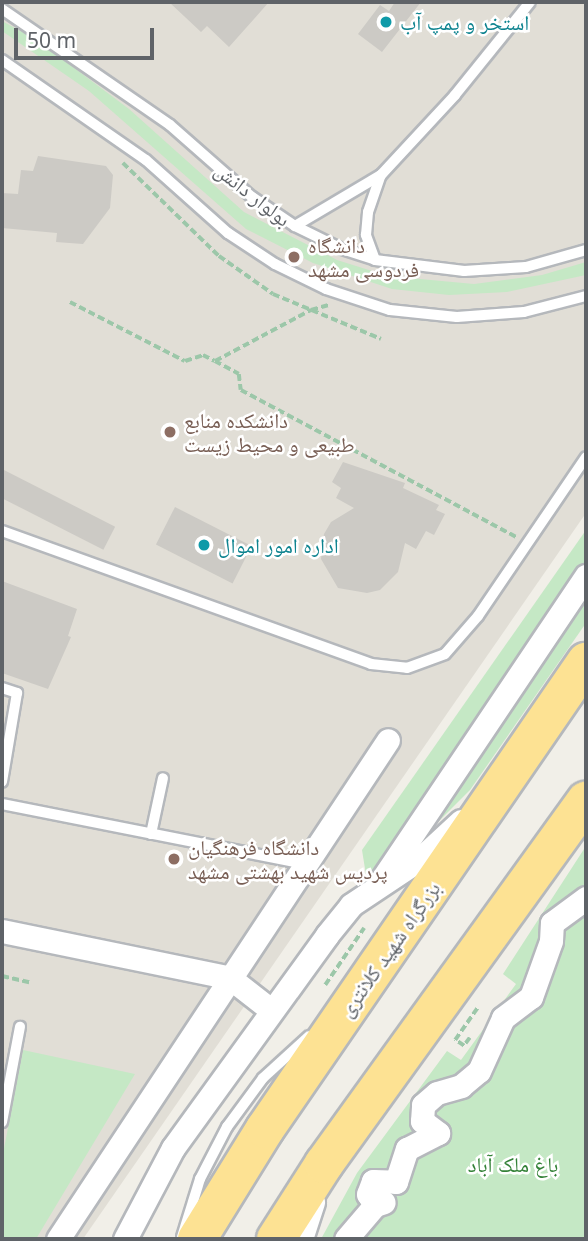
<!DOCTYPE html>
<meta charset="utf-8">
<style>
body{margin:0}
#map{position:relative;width:588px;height:1241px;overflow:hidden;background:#f1efe8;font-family:"Noto Sans","Noto Naskh Arabic",sans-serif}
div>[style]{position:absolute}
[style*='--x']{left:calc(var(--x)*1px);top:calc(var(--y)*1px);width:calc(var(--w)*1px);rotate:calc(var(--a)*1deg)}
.education>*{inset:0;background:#e1ded6}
.green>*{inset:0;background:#c5e8c5}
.building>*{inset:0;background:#cccac5;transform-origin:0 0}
.path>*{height:3.5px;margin-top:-1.75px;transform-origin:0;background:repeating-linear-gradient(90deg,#9cc7a9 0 7px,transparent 0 10.5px)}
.roads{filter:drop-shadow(2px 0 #b5b8bc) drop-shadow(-2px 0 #b5b8bc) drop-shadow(0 2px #b5b8bc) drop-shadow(0 -2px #b5b8bc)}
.lane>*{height:10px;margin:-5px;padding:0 5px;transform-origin:5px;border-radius:5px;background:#fff}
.street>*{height:23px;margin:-11.5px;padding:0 11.5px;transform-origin:11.5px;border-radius:11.5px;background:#fff}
.highway>*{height:38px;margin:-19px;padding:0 19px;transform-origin:19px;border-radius:19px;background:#fde293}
.dots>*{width:19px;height:19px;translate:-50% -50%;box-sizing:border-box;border:4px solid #fff;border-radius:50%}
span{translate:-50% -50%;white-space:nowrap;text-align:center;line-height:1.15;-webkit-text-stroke:5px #fff;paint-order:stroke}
.culture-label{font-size:21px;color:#0d838f}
.left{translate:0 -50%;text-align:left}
.street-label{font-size:21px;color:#5f6368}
.education-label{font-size:21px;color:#785e54}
.park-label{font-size:21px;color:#348238}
.frame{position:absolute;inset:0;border:4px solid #5f6368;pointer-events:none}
.scale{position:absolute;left:14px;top:28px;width:140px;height:32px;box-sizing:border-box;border:4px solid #5f6368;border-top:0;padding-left:9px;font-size:21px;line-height:24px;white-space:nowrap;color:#5f6368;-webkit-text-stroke:5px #fff;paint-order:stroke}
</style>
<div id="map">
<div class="education">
<div style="clip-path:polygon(2px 2px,586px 2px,586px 513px,83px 1239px,2px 1239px)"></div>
</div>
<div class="green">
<div style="clip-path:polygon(2px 21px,37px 40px,129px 109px,244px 212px,337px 260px,388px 276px,474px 284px,542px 275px,586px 262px,586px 275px,507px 292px,449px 295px,392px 289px,313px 263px,246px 229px,89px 91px,2px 31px)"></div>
<div style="clip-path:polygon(586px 530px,586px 623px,470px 790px,421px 839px,366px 875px,362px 850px)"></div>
<div style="clip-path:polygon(586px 846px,586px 1239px,321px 1239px,357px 1173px,447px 1051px,461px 1060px,516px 984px,503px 974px)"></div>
<div style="clip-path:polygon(23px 1050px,135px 1074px,36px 1239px,2px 1239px,2px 1159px)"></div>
</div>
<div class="building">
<div style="clip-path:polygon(169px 2px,269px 2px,229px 47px,207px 26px,201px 32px)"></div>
<div style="clip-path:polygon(395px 2px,421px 2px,382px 52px,358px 34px,380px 5px,389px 11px)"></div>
<div style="clip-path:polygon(38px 156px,106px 166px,113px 175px,110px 208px,83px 244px,56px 242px,57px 233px,2px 228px,2px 193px,18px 194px,21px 170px,33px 171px)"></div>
<div style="clip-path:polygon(343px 462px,405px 483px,403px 488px,439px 505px,436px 510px,445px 514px,434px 535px,426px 531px,416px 549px,405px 543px,398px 572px,380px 590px,367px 593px,338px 588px,321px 559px,324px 534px,331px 522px,354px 508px,336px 498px,341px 488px,332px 482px)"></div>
<div style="left:2px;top:469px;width:127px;height:26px;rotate:27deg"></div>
<div style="left:175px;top:507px;width:86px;height:42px;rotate:27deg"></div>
<div style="clip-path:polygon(2px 581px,77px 609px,68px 636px,71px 637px,48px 689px,2px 673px)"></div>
</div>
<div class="path">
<div style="--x:123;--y:163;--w:134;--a:44.1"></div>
<div style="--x:219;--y:256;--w:66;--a:35.1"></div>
<div style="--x:273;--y:294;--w:117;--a:22.6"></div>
<div style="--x:70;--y:302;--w:129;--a:27.2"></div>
<div style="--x:185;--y:361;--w:19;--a:-18"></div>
<div style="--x:203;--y:355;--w:13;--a:27"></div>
<div style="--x:215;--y:361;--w:27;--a:28"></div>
<div style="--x:239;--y:374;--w:16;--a:83"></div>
<div style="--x:241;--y:390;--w:312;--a:28.1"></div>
<div style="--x:215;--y:361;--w:109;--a:-28"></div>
<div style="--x:311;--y:310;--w:19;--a:-16"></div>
<div style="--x:2;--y:976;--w:28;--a:13"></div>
<div style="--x:325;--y:985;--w:69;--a:-55.6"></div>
<div style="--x:470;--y:1038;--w:10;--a:127"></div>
<div style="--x:464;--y:1046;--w:11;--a:-146"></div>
<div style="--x:455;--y:1040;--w:40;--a:-55.1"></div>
</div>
<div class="roads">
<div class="lane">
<div style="--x:2;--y:9;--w:204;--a:34.6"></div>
<div style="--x:170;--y:125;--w:109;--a:41.3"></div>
<div style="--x:252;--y:197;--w:52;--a:34"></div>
<div style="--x:295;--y:226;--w:52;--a:26.1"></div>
<div style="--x:342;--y:249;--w:35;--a:18"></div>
<div style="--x:375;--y:260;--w:90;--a:7"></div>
<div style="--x:464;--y:271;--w:62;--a:-3.7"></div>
<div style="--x:526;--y:267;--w:62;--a:-15.8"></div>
<div style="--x:2;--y:60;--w:175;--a:34.8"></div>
<div style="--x:146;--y:160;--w:110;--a:41.7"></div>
<div style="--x:228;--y:233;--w:56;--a:33.4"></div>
<div style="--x:275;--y:264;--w:57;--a:26.1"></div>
<div style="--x:326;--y:289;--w:67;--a:18.2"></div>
<div style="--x:390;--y:310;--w:67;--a:6"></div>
<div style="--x:457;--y:317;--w:67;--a:-4.3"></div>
<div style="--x:524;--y:312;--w:64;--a:-14.5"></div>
<div style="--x:295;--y:226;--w:100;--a:-30.7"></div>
<div style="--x:381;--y:175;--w:109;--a:-47.2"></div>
<div style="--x:455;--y:95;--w:119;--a:-51.1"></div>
<div style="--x:375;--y:260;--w:27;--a:-110"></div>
<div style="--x:366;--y:235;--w:23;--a:-85"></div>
<div style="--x:368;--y:212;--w:39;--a:-71"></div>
<div style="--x:2;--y:531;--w:392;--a:19.8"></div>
<div style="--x:371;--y:664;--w:36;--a:6"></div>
<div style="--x:407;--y:668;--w:40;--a:-20.2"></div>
<div style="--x:445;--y:654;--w:50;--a:-49"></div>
<div style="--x:478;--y:616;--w:192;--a:-55.8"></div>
<div style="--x:2;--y:688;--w:16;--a:18"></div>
<div style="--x:17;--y:693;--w:90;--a:99.6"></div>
<div style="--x:2;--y:804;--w:309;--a:11.2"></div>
<div style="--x:151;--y:834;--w:57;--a:-77.9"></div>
<div style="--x:2;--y:1122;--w:97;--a:-79.3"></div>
<div style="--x:182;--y:1237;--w:61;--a:-72.8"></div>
<div style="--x:200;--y:1179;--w:59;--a:-62.6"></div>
<div style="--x:227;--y:1127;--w:61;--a:-53.7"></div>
<div style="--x:263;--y:1078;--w:62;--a:-42.4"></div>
</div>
<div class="street">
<div style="--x:383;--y:878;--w:364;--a:-56.1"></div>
<div style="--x:2;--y:931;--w:233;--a:11.6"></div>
<div style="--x:230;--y:978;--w:52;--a:38"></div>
<div style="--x:375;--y:1205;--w:13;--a:-122"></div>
<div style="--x:368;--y:1194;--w:14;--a:-69"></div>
<div style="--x:373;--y:1181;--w:23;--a:2"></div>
<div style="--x:396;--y:1182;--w:35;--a:-72"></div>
<div style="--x:407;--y:1149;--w:35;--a:-27"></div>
<div style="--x:438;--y:1133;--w:20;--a:-143"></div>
<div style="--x:422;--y:1121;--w:16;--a:-86"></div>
<div style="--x:423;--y:1105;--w:18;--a:-41"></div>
<div style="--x:437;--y:1093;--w:25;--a:-16"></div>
<div style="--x:461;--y:1086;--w:23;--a:-40"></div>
<div style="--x:479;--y:1071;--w:58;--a:-65.6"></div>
<div style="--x:503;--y:1018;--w:35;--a:-37"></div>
<div style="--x:531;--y:997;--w:59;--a:-70.3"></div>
<div style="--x:551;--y:941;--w:18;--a:-87"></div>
<div style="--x:552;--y:923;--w:42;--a:-36.3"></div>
<div style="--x:58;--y:1239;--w:598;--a:-56.52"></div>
<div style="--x:125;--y:1239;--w:103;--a:-62.2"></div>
<div style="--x:173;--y:1148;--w:263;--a:-54.1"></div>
<div style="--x:327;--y:935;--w:38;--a:-51"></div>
<div style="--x:351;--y:905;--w:83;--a:-33.7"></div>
<div style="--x:420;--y:859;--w:56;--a:-42.8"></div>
<div style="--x:301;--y:1239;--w:39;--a:-72"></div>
<div style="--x:346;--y:1239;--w:45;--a:-49.5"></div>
<div style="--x:375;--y:1205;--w:9;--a:-18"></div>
</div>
<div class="highway">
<div style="--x:197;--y:1239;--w:129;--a:-58.3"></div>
<div style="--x:265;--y:1129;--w:567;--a:-55.5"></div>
<div style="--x:276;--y:1239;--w:89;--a:-57.4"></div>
<div style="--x:324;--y:1164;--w:448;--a:-54.2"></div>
</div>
</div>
<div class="dots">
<div style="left:386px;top:22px;background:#0f9aa8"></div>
<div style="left:294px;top:257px;background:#8d6e63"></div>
<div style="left:170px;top:432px;background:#8d6e63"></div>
<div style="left:204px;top:545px;background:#0f9aa8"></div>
<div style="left:174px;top:859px;background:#8d6e63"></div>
</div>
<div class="culture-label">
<span class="left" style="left:400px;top:22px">استخر و پمپ آب</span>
<span class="left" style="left:218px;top:545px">اداره امور اموال</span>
</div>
<div class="street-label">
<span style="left:253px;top:194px;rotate:38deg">بولوار دانش</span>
<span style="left:389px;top:949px;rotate:-55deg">بزرگراه شهید کلانتری</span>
</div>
<div class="education-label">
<span class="left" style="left:308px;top:257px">دانشگاه<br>فردوسی مشهد</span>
<span class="left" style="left:184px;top:432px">دانشکده منابع<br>طبیعی و محیط زیست</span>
<span class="left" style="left:188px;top:859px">دانشگاه فرهنگیان<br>پردیس شهید بهشتی مشهد</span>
</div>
<div class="park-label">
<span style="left:513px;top:1164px">باغ ملک آباد</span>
</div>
<div class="frame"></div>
<div class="scale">50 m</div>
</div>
